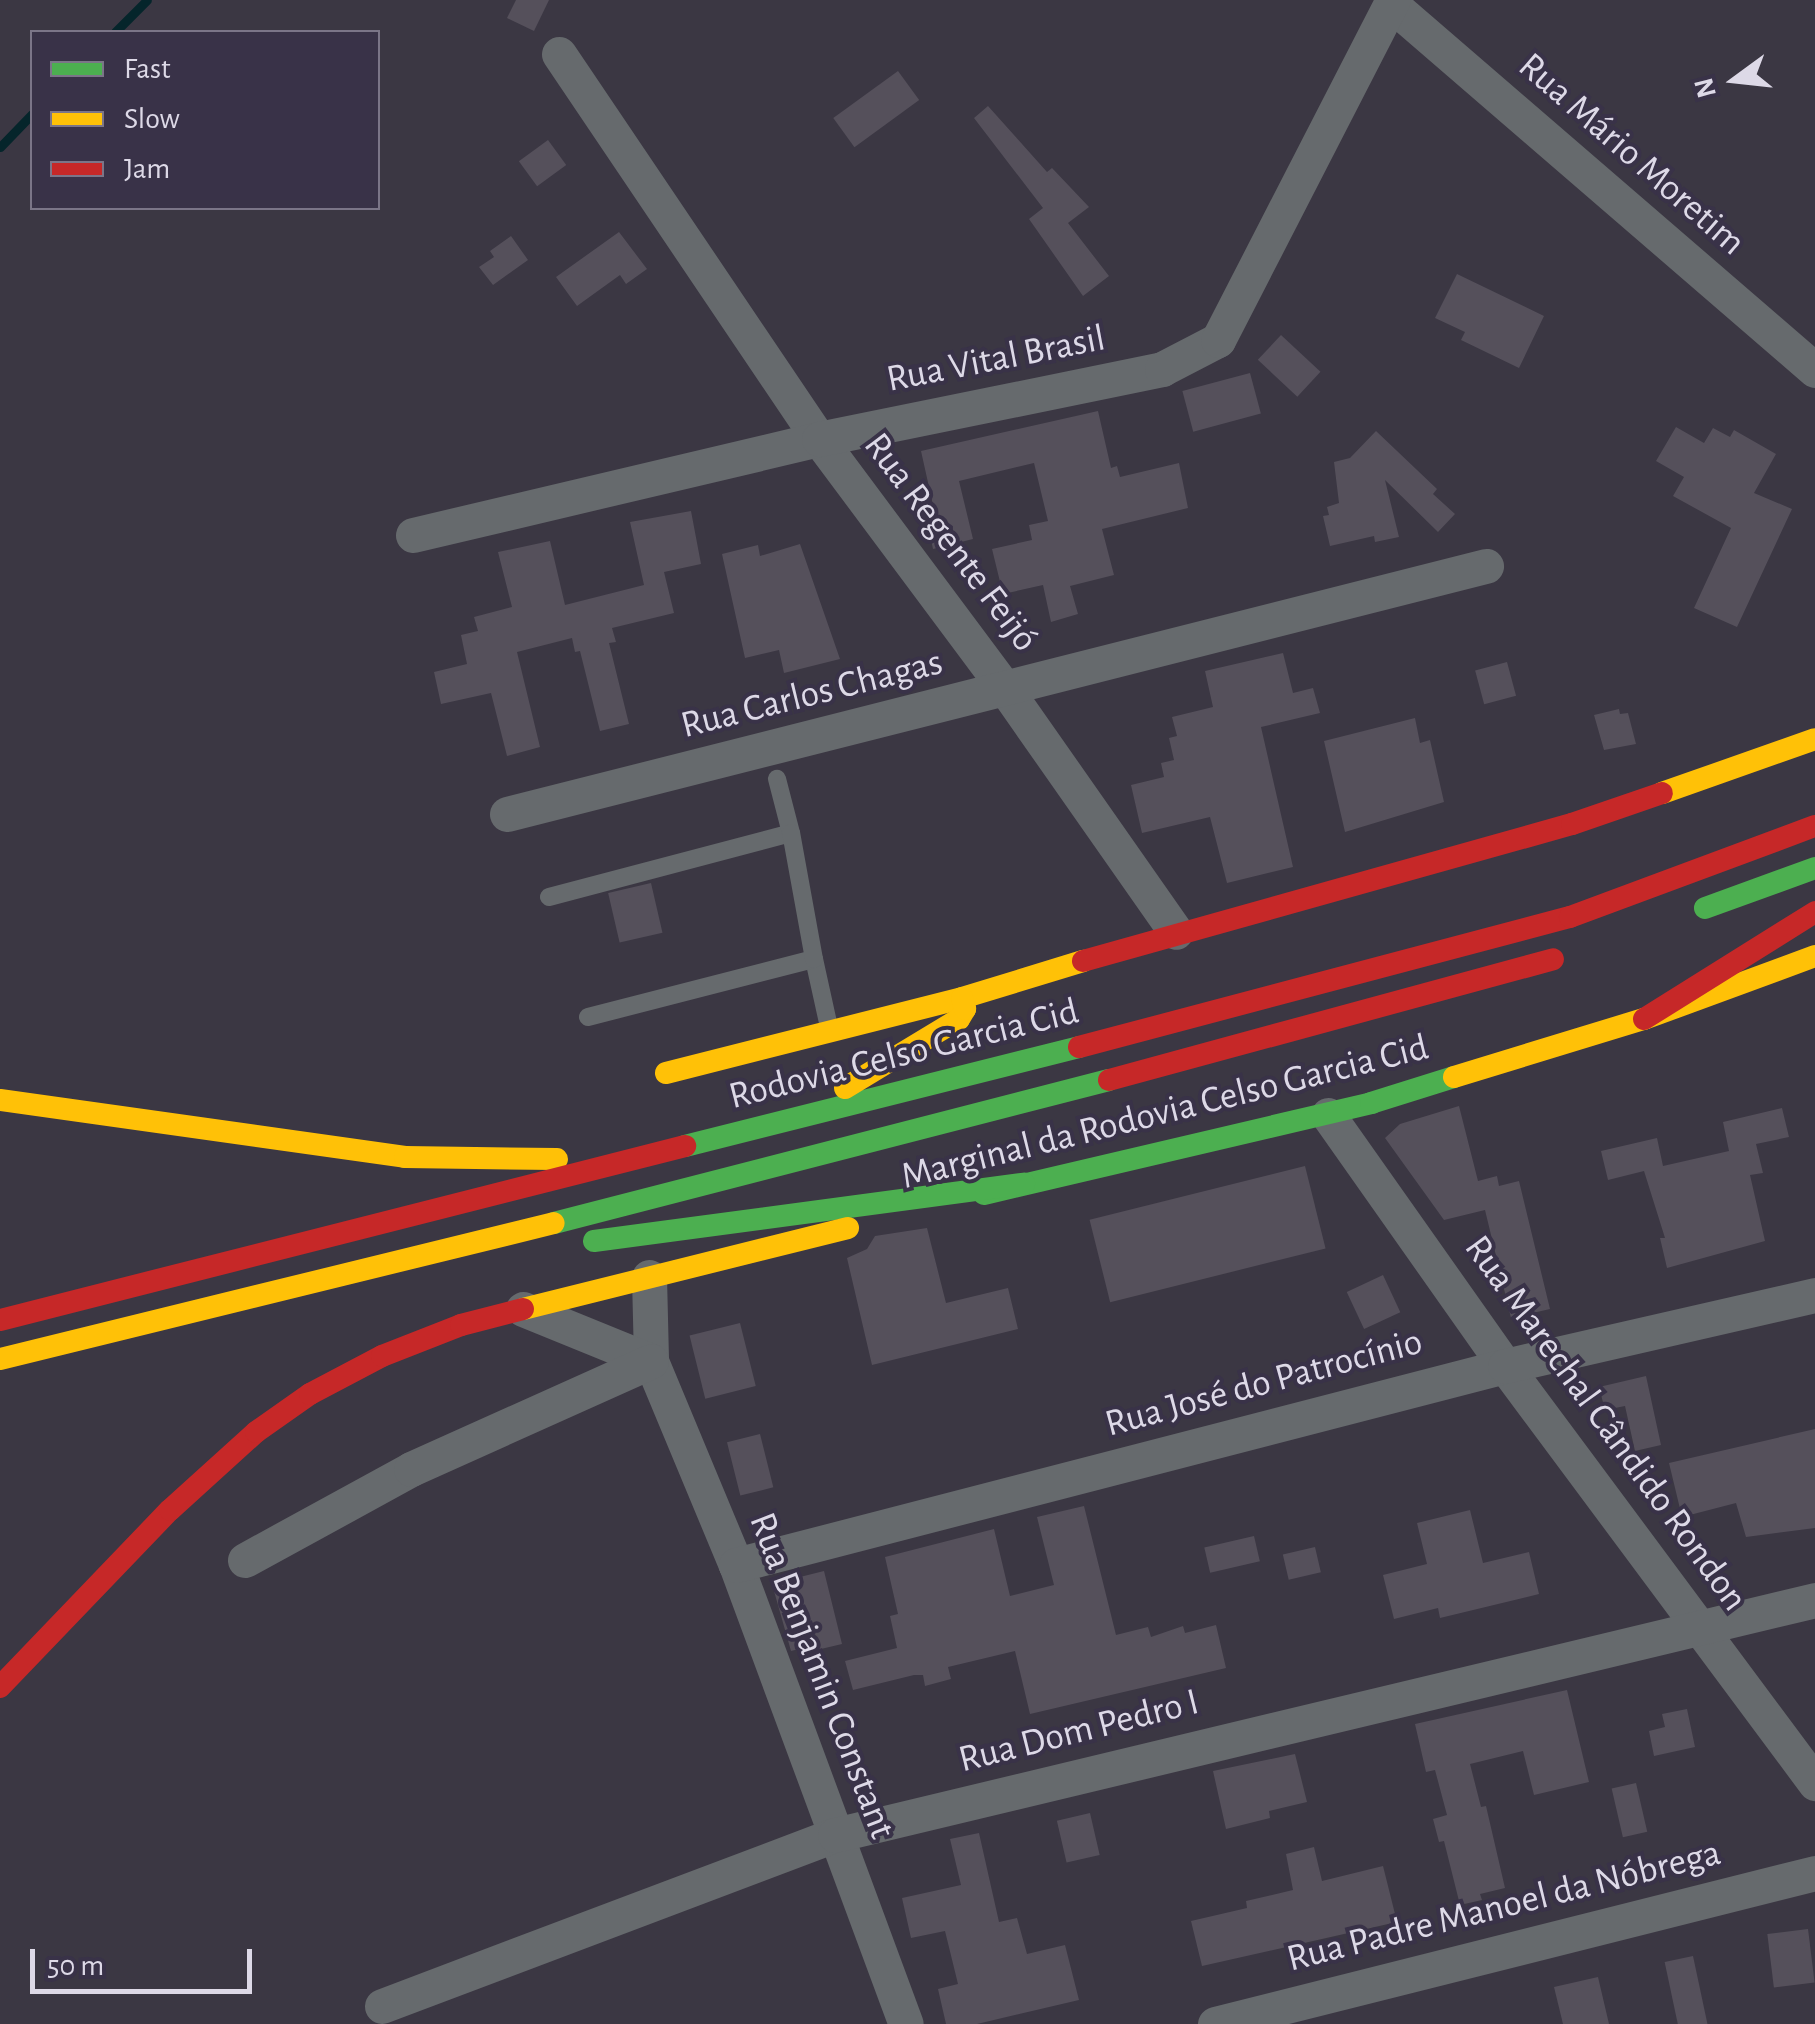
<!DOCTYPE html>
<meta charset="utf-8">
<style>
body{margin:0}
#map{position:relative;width:1815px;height:2024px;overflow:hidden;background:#3b3743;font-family:"Alegreya Sans",sans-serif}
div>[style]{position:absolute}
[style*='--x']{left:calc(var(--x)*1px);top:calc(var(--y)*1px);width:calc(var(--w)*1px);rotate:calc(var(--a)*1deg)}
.stream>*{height:9px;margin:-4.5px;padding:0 4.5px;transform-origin:4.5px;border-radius:4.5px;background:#05252b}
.building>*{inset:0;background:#55505b;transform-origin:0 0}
.lane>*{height:18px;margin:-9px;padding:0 9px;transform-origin:9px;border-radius:9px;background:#666a6d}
.street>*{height:35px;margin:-17.5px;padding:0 17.5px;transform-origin:17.5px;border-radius:17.5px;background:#666a6d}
.fast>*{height:22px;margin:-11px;padding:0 11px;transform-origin:11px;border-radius:11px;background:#4caf50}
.slow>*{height:22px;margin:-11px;padding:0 11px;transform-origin:11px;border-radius:11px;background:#ffc107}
.jam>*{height:22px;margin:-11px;padding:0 11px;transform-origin:11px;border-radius:11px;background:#c62828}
span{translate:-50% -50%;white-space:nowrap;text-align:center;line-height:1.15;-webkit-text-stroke:8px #393248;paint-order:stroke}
.street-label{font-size:38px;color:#ddd9e7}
.legend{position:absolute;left:30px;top:30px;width:350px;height:180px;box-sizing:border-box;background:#393248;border:2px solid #7b7588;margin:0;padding:12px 18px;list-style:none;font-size:30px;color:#ddd9e7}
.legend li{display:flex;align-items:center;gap:20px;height:50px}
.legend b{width:50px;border:2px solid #7b7588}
.north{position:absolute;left:1685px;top:30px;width:100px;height:100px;-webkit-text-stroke:8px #393248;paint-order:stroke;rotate:255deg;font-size:28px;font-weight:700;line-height:40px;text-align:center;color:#ddd9e7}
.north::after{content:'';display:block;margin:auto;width:35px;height:45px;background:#ddd9e7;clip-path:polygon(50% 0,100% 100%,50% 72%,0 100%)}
.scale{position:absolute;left:30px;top:1949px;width:222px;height:45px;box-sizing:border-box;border:5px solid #ddd9e7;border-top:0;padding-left:12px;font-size:30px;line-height:35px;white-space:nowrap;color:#ddd9e7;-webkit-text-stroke:8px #393248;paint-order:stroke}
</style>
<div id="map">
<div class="stream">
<div style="--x:115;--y:32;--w:45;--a:-45"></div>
<div style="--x:0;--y:147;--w:46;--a:-45.9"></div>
</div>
<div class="building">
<div style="clip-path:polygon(516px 0,549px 0,534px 31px,507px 18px)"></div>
<div style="left:898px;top:71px;width:36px;height:80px;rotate:54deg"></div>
<div style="clip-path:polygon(988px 106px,1047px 172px,1052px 168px,1089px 207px,1068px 223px,1109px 276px,1083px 296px,1029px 219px,1043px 208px,974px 118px)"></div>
<div style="left:548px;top:140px;width:31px;height:36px;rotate:54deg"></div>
<div style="clip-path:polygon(619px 232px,647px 269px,626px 284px,620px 275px,577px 306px,556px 277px)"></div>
<div style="clip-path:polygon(511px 236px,528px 260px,493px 285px,479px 267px,494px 257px,490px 251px)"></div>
<div style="clip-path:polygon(1457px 274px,1544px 316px,1519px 368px,1461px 340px,1465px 332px,1435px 318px)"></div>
<div style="left:1281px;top:335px;width:54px;height:34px;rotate:43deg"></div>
<div style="left:1250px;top:373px;width:42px;height:70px;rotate:75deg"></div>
<div style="clip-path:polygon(1098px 411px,1111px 468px,1117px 466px,1120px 477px,1179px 463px,1188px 508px,1102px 529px,1114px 575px,1070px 586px,1078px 614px,1051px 622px,1043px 585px,1003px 594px,992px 549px,1032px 540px,1029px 525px,1048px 521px,1034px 463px,959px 481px,973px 539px,933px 549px,928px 525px,937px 523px,921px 451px)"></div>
<div style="clip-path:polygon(1676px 427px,1704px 443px,1713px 428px,1730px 437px,1734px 430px,1776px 454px,1754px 493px,1792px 509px,1737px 627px,1694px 608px,1731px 528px,1673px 496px,1684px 477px,1656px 461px)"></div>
<div style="clip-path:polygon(1376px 431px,1437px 489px,1433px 494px,1455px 514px,1438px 532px,1385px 480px,1399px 537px,1375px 542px,1374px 536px,1330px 546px,1323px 516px,1329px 515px,1327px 507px,1339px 503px,1334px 462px,1350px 458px)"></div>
<div style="clip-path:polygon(691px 511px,701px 564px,664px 572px,674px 613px,612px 628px,616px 642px,609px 643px,629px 724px,600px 731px,580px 651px,575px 652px,572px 638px,517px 652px,540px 747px,507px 756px,491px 693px,441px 704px,434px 672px,467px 664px,461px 635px,478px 631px,474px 617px,512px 607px,498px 552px,550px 541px,565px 605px,644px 585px,630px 522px)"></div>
<div style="clip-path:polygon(800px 544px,840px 659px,784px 673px,779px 650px,745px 658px,722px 554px,758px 545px,760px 556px)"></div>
<div style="clip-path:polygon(1283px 653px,1293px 693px,1313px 688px,1320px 713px,1261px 727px,1293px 867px,1227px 883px,1210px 817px,1142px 833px,1131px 785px,1164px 777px,1161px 763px,1174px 760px,1169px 738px,1177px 736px,1172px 717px,1213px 707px,1205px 671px)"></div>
<div style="left:1507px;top:662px;width:35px;height:33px;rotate:75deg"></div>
<div style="clip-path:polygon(1619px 709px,1620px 714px,1628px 713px,1636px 744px,1604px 750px,1594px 715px)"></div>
<div style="clip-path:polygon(1415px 718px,1420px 743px,1430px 740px,1444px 802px,1345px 832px,1324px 741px)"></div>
<div style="left:651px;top:883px;width:51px;height:44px;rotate:77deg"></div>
<div style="clip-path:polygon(1459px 1106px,1478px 1181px,1497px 1176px,1499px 1186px,1519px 1181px,1550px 1309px,1511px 1318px,1485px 1210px,1444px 1220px,1385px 1138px,1400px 1124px)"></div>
<div style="clip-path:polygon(1782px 1108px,1789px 1137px,1756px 1144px,1763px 1173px,1750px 1175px,1765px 1241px,1667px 1268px,1660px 1238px,1665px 1238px,1644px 1171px,1608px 1180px,1601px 1151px,1657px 1138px,1663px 1166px,1729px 1151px,1723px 1122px)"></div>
<div style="left:1305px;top:1166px;width:85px;height:222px;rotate:76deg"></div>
<div style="clip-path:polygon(927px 1228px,946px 1303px,1008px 1288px,1018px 1329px,872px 1365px,847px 1258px,867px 1249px,875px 1236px)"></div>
<div style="left:1383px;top:1275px;width:41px;height:40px;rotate:65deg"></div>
<div style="left:740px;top:1323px;width:65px;height:52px;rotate:76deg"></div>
<div style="clip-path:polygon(1646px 1376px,1661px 1445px,1635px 1451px,1625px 1406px,1605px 1410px,1599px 1387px)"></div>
<div style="clip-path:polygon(1815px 1429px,1815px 1528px,1746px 1537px,1736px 1503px,1682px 1517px,1669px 1463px)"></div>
<div style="left:760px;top:1434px;width:55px;height:34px;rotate:76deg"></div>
<div style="clip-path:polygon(1084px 1506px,1116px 1635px,1148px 1627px,1151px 1637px,1183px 1626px,1185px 1633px,1216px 1625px,1226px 1668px,1030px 1714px,1015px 1651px,948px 1667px,951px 1679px,925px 1686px,923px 1675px,914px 1675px,853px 1690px,845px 1661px,897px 1648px,890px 1616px,898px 1614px,885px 1557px,994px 1529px,1010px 1596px,1054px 1585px,1037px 1517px)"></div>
<div style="clip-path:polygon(1470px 1510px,1483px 1563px,1529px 1552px,1539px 1594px,1440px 1618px,1438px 1608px,1394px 1619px,1383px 1575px,1427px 1564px,1417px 1523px)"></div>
<div style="left:1254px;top:1536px;width:26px;height:51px;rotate:77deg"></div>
<div style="left:1315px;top:1547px;width:26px;height:33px;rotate:77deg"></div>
<div style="clip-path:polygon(824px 1571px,842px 1644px,804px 1653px,803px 1648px,791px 1651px,772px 1584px)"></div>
<div style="clip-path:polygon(1567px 1690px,1589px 1782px,1534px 1795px,1523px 1751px,1470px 1764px,1481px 1807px,1486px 1806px,1505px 1888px,1480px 1894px,1482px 1900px,1460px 1905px,1444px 1841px,1439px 1842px,1433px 1819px,1447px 1815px,1435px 1770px,1426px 1772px,1415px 1724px)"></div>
<div style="clip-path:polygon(1687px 1709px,1695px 1747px,1654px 1756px,1649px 1731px,1665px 1727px,1662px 1714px)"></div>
<div style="clip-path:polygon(1295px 1754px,1307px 1802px,1269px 1811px,1270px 1818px,1226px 1829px,1213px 1771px)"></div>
<div style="left:1636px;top:1783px;width:50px;height:25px;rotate:77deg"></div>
<div style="left:1090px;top:1813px;width:43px;height:34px;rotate:77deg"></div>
<div style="clip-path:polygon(979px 1833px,999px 1922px,1017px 1918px,1027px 1954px,1065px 1945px,1079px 2000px,977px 2024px,946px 2024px,938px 1989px,958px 1984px,945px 1931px,911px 1938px,902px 1898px,961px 1885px,950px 1839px)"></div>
<div style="clip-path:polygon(1314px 1847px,1322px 1881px,1383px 1866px,1397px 1922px,1202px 1966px,1191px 1921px,1247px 1908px,1246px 1901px,1293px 1890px,1286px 1854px)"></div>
<div style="left:1808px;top:1929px;width:54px;height:41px;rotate:83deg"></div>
<div style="left:1693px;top:1956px;width:70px;height:29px;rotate:78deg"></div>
<div style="clip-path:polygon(1598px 1977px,1609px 2024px,1563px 2024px,1554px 1987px)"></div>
</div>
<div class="lane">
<div style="--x:549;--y:897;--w:250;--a:-14.8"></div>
<div style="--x:791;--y:833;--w:56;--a:-104.5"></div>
<div style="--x:814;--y:959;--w:70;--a:77.6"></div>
<div style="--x:588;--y:1017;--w:233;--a:-14.4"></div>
<div style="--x:814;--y:959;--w:128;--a:-100.3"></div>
</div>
<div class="street">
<div style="--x:1391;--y:4;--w:560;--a:40.8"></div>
<div style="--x:559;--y:54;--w:465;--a:56"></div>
<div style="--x:819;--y:439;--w:314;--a:53.3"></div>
<div style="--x:1007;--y:691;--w:294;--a:55"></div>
<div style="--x:413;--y:535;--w:417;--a:-13.3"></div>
<div style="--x:819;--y:439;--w:350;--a:-11.5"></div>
<div style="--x:1162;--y:369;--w:63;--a:-27.4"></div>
<div style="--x:1218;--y:340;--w:382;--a:-62.8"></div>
<div style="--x:507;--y:814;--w:1010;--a:-14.22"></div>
<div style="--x:1328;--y:1115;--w:307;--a:54.8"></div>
<div style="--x:1505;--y:1366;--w:520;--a:53.37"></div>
<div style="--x:649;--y:1277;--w:84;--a:88.6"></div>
<div style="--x:651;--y:1361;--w:221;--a:67.4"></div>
<div style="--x:736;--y:1565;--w:489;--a:69.7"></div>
<div style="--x:523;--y:1309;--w:138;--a:22.1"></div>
<div style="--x:245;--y:1560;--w:189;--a:-28.7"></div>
<div style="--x:411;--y:1469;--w:263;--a:-24.2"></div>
<div style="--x:736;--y:1565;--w:794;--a:-14.51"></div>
<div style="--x:1505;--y:1366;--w:318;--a:-12.9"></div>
<div style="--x:382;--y:2006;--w:484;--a:-20.7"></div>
<div style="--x:835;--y:1835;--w:1008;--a:-13.48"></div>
<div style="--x:1215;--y:2024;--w:619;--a:-14.13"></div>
</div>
<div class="fast">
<div style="--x:1705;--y:908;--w:117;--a:-20"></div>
<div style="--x:685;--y:1146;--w:406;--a:-14.1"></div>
<div style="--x:984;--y:1194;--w:398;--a:-13.2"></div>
<div style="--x:1371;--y:1103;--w:87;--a:-17.4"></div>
<div style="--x:554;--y:1223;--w:573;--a:-14.45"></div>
<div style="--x:594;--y:1241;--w:434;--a:-7.6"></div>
</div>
<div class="slow">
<div style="--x:1662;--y:793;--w:162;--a:-19.4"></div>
<div style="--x:666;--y:1073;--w:305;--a:-14.2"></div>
<div style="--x:962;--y:998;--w:127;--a:-17"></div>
<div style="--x:1454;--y:1077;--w:199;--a:-17"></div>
<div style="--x:1644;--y:1019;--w:182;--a:-20.2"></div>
<div style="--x:845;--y:1088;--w:133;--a:-31.2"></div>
<div style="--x:959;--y:1019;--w:12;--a:-59"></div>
<div style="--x:965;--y:1009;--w:11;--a:-105"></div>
<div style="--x:0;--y:1100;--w:409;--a:8"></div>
<div style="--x:405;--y:1157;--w:152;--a:0.8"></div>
<div style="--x:523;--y:1309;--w:335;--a:-14"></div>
<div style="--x:0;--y:1359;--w:570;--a:-13.79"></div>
</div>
<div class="jam">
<div style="--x:1083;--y:961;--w:508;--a:-15.65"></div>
<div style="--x:1572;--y:824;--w:95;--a:-19"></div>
<div style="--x:1644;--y:1019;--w:202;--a:-32"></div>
<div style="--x:1079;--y:1047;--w:508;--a:-14.83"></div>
<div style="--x:1570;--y:917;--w:261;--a:-20.4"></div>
<div style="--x:1109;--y:1080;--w:460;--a:-15.2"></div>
<div style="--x:0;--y:1320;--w:707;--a:-14.25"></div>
<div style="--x:0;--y:1687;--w:245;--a:-46.2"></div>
<div style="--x:170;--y:1510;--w:116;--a:-42.2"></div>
<div style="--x:256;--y:1432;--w:66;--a:-35.1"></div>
<div style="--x:310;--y:1394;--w:81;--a:-27.8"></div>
<div style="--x:382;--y:1356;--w:85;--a:-21.4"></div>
<div style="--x:461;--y:1325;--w:64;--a:-14.5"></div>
</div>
<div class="street-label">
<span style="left:1631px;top:155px;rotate:41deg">Rua Mário Moretim</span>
<span style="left:996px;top:360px;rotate:-11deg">Rua Vital Brasil</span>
<span style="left:950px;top:543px;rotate:53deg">Rua Regente Feijó</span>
<span style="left:812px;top:695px;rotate:-14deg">Rua Carlos Chagas</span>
<span style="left:904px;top:1055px;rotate:-14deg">Rodovia Celso Garcia Cid</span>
<span style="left:1165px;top:1113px;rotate:-14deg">Marginal da Rodovia Celso Garcia Cid</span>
<span style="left:1264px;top:1384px;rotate:-15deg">Rua José do Patrocínio</span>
<span style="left:1605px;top:1424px;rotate:54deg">Rua Marechal Cândido Rondon</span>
<span style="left:821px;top:1676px;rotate:69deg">Rua Benjamin Constant</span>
<span style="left:1079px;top:1732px;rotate:-14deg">Rua Dom Pedro I</span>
<span style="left:1504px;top:1907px;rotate:-14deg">Rua Padre Manoel da Nóbrega</span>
</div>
<ul class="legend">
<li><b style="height:12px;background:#4caf50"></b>Fast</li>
<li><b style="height:12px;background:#ffc107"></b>Slow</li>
<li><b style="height:12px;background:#c62828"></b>Jam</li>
</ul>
<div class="north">N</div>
<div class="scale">50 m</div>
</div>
